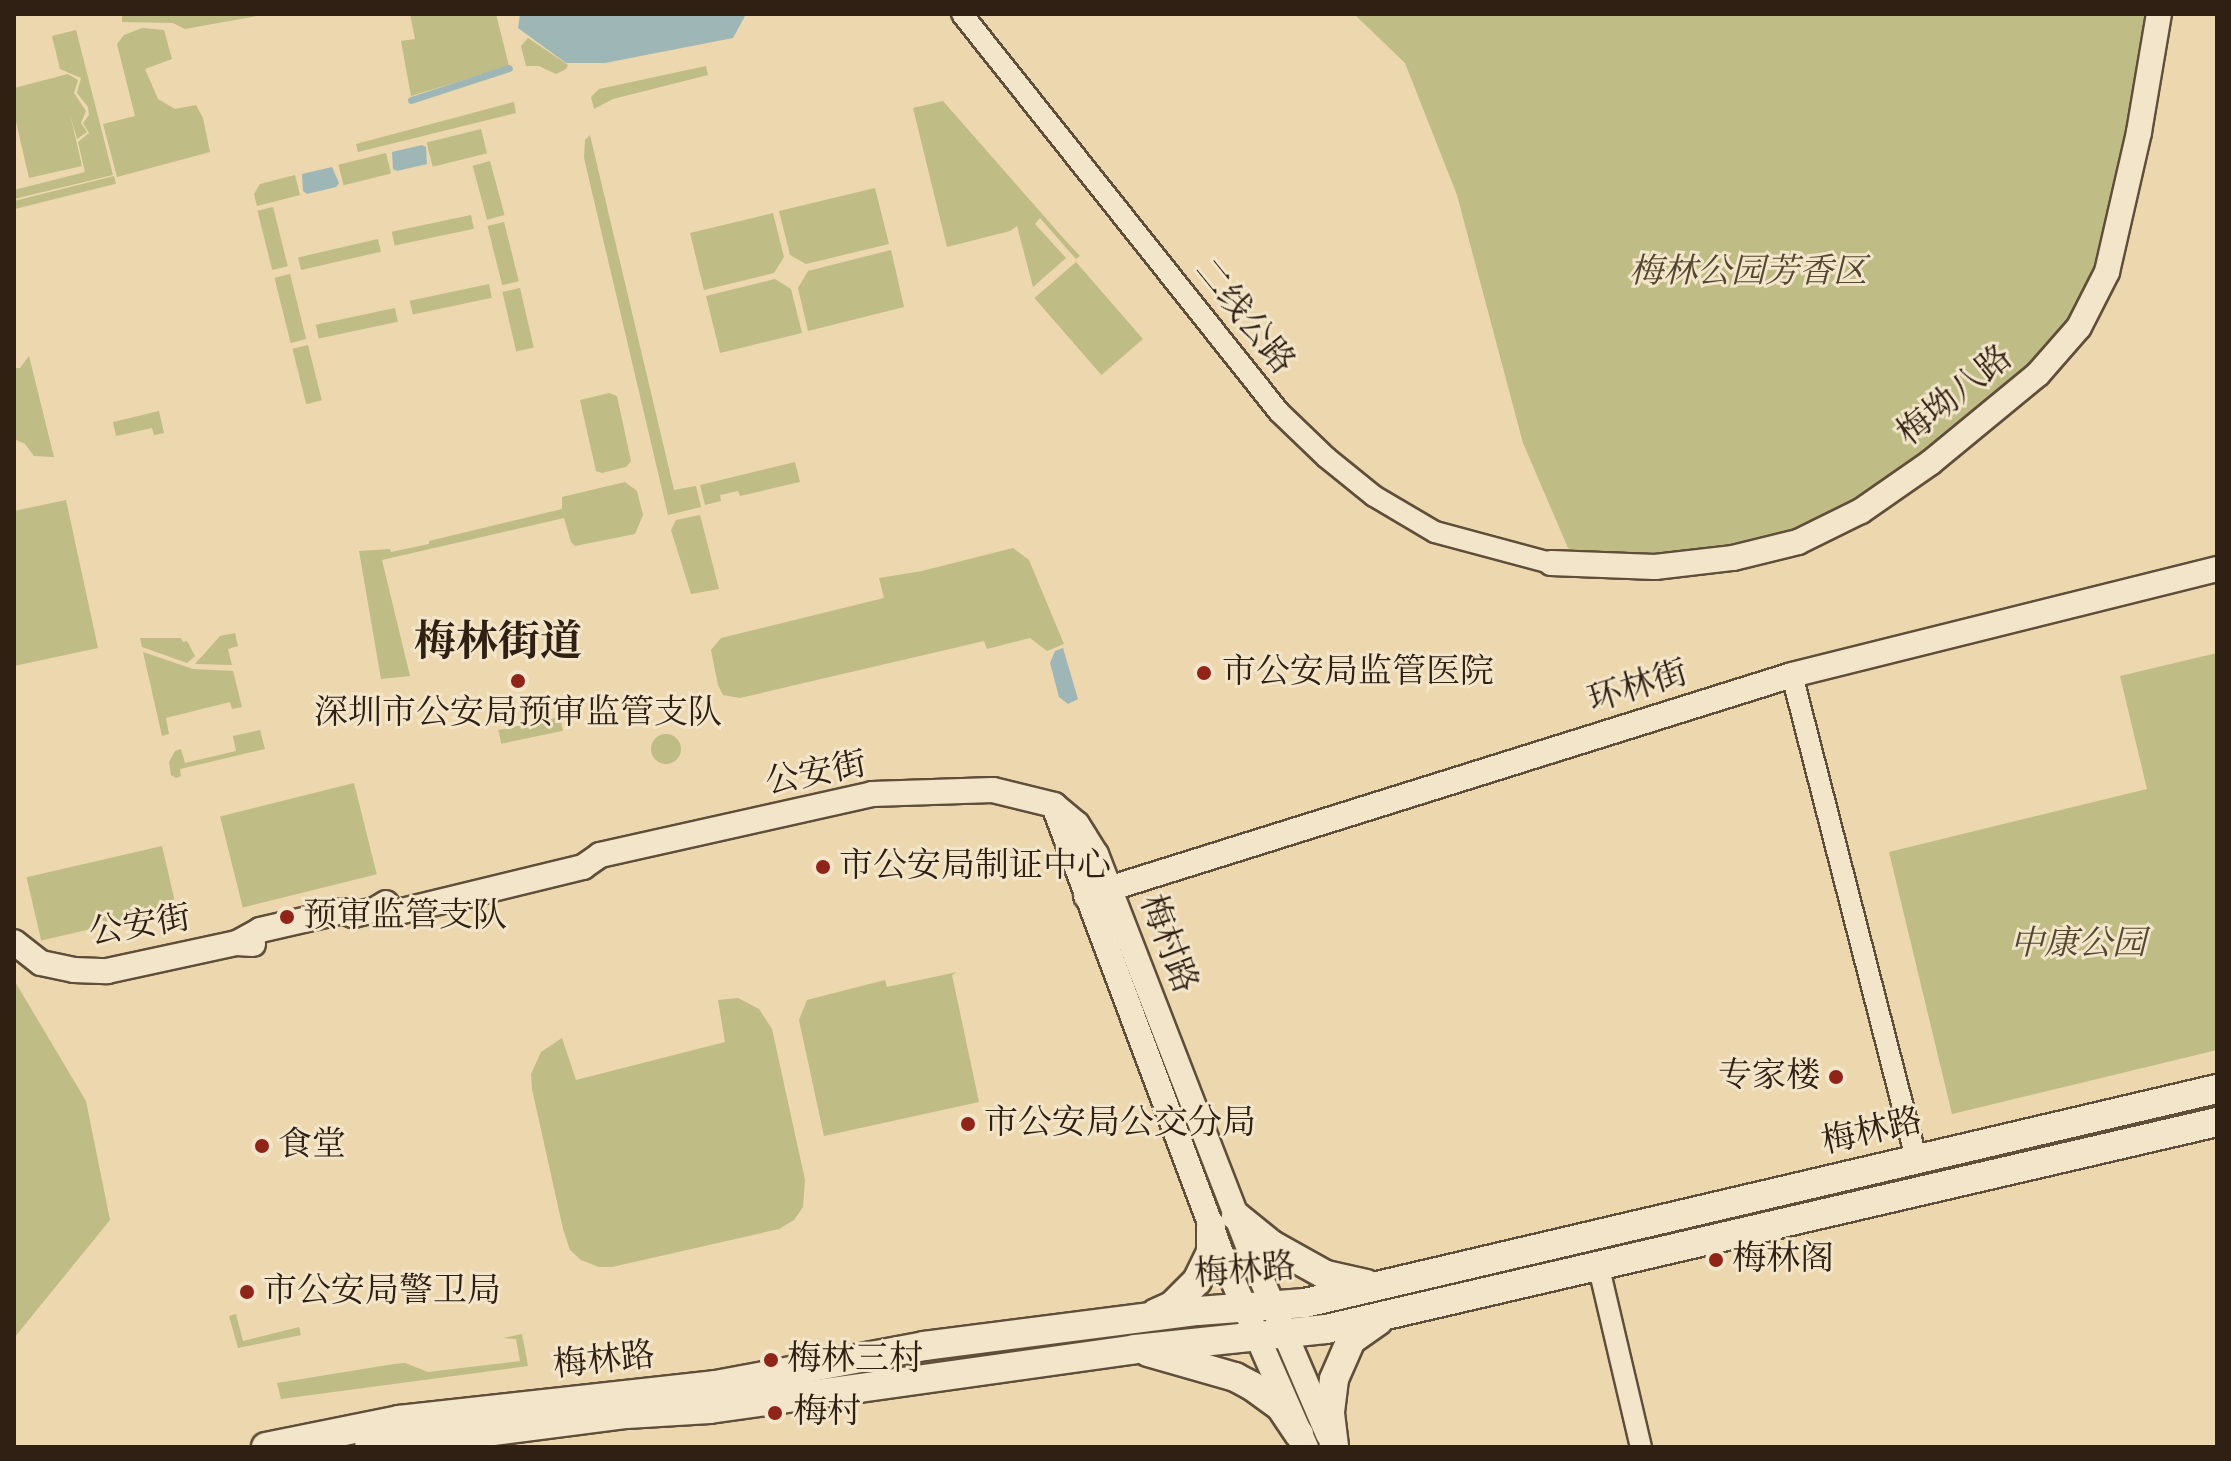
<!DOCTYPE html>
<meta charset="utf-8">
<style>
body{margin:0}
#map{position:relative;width:2231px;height:1461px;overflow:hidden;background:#ecd7ae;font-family:"IM FELL DW Pica","Noto Serif SC",serif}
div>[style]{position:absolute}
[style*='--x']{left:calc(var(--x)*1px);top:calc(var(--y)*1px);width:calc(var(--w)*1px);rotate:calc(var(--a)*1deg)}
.green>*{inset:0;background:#bfbc85;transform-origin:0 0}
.round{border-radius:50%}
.water>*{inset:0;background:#9eb7b6}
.stream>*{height:7px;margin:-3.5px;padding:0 3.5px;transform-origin:3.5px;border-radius:3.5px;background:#9eb7b6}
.roads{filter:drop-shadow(2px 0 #5f4e3a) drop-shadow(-2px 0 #5f4e3a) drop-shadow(0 2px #5f4e3a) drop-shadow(0 -2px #5f4e3a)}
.minor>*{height:20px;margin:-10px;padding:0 10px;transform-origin:10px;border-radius:10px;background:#f3e5ca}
.tertiary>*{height:24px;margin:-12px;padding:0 12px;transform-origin:12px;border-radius:12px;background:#f3e5ca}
.secondary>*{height:28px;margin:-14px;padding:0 14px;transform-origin:14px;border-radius:14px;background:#f3e5ca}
.dots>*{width:22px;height:22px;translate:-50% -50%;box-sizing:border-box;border:4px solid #f3e5ca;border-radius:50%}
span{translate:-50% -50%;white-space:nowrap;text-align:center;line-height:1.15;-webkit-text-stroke:6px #f3e5ca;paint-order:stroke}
.park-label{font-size:34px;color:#544730;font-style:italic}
.street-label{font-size:34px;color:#302013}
.poi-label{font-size:34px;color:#302013}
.left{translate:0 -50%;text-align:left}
.right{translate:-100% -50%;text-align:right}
.district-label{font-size:42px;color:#302013;font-weight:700}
.frame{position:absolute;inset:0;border:16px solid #302013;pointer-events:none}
</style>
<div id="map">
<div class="green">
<div style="clip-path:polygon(122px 14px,268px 14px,185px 29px,173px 23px,122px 22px)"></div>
<div style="clip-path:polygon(410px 14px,496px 14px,509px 66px,411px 96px,401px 41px,415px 39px)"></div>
<div style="clip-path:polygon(1354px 14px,2159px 14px,2107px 272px,2038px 374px,1798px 542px,1605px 566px,1568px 548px,1523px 443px,1457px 195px,1405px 63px)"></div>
<div style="clip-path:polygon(142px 28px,164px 30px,172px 59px,145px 69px,158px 99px,175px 109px,196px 105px,203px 118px,210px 152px,117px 177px,103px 124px,135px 116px,117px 44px,124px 35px)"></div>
<div style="clip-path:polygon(76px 30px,113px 175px,14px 199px,14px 190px,85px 172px,78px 142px,89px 133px,83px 123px,89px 115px,88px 107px,77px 93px,81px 78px,60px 69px,52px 36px)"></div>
<div style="clip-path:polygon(528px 38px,568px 65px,566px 69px,556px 74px,539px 66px,526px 66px,521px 46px)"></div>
<div style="clip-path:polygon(706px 66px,708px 75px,613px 99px,594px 109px,591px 97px,599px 89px)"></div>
<div style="clip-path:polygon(68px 74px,78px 80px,74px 93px,86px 111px,81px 123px,87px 132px,77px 139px,70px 114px,82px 166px,29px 178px,14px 113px,14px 88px)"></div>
<div style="clip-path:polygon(943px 101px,1065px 240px,1080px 256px,1076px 259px,1040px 218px,1035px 224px,1066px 258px,1033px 287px,1017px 226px,1010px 231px,947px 247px,913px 108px)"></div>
<div style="clip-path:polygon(514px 102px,516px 113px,358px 152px,356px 144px)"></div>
<div style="left:481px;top:129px;width:25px;height:56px;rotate:76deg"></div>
<div style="clip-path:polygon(590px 135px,674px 490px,696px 486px,701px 507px,668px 515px,584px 158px,585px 140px)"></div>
<div style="left:386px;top:153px;width:21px;height:49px;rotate:76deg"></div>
<div style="left:490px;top:161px;width:56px;height:18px;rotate:75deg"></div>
<div style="clip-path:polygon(295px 175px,300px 195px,257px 206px,254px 194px,260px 184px)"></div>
<div style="left:114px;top:176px;width:8px;height:103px;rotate:76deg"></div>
<div style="clip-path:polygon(875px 188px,889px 244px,806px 264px,790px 255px,779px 211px)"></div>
<div style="left:273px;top:207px;width:61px;height:16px;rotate:76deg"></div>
<div style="clip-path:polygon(773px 213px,784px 257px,774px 273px,704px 290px,690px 233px)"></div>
<div style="left:471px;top:215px;width:14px;height:81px;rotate:78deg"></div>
<div style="left:504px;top:222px;width:61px;height:17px;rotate:76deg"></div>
<div style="left:378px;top:239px;width:13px;height:82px;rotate:77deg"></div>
<div style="clip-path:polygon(891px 250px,904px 307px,808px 331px,798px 288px,808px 271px)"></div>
<div style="left:1076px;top:262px;width:102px;height:55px;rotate:49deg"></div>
<div style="left:290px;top:274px;width:67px;height:16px;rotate:76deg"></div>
<div style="clip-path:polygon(775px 279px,791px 289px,802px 333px,720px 353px,706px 296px)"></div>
<div style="left:489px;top:284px;width:14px;height:81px;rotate:78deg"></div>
<div style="left:520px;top:288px;width:61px;height:18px;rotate:77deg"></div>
<div style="left:395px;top:308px;width:14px;height:81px;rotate:78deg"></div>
<div style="left:308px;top:345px;width:57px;height:16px;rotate:76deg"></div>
<div style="clip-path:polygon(29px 356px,54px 457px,34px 456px,25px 444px,14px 439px,14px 368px,20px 368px)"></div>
<div style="clip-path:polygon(609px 393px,617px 396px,631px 461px,626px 467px,602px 473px,596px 471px,580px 400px)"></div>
<div style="clip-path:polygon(159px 411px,164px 433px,154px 435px,152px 428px,116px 436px,113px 422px)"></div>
<div style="clip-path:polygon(795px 462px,800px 482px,740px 496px,738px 491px,720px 495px,721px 501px,705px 505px,700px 485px)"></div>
<div style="clip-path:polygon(625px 482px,637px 491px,643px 515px,635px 534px,575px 546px,571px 542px,564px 518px,382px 560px,410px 676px,381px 679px,359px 551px,390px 549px,391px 552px,429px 544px,429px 541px,562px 509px,562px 497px)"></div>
<div style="clip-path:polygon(66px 500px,98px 648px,14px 666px,14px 511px)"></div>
<div style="clip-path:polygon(700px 515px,719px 589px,691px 594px,671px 530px,676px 520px)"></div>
<div style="clip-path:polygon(1013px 548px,1029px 560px,1064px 644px,1047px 651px,1030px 638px,987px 649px,984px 641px,740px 698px,723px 695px,718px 685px,711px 650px,721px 638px,884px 598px,879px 578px,922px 571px)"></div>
<div style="clip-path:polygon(235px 633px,238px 646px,228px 649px,232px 665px,195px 664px,220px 636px)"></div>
<div style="clip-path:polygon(140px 638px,181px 638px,183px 642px,187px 641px,195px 656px,187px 663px,142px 647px)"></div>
<div style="clip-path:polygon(143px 652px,193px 669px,233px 671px,242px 707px,232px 709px,230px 702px,166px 718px,169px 734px,162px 736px)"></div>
<div style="clip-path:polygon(2217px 653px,2217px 1050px,1952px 1114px,1889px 852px,2147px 789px,2120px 676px)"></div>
<div style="left:560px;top:717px;width:14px;height:63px;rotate:78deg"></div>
<div style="clip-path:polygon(260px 730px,265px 749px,180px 769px,181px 776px,176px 778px,171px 775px,169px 762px,175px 751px,181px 749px,185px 763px,236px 751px,233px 736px)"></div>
<div class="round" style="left:651px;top:734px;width:30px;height:30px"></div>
<div style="left:354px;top:783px;width:94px;height:138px;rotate:76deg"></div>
<div style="left:162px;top:846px;width:65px;height:139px;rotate:77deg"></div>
<div style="clip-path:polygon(957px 972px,952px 975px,979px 1102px,824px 1136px,799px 1020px,807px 1000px,885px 980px,887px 987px)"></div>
<div style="clip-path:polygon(14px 980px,86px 1101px,110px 1220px,14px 1338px)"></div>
<div style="clip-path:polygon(738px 998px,759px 1009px,772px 1029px,805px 1180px,803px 1207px,794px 1220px,779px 1229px,612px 1267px,599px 1267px,581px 1260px,570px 1250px,563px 1229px,532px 1089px,531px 1074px,541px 1052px,562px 1038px,576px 1080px,725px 1042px,718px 1000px)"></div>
<div style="clip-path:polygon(236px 1314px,243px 1341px,299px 1327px,301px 1335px,238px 1348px,229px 1316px)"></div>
<div style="clip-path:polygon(522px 1334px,528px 1366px,281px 1399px,277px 1383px,394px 1364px,405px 1363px,428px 1372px,520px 1361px,516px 1339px,503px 1338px)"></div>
</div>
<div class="water">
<div style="clip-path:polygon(520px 14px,746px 14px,733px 38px,605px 63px,566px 63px,518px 28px)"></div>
<div style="clip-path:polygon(422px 145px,426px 147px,427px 164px,397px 171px,393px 169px,392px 152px)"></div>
<div style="clip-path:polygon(332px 167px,339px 183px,336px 187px,307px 194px,303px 191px,302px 174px)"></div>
<div style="clip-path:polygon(1063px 648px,1078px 699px,1068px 704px,1059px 697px,1050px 663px,1055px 651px)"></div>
</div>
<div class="stream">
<div style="--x:411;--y:100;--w:103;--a:-18.1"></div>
</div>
<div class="roads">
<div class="minor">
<div style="--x:962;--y:14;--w:509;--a:51.46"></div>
<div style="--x:1279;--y:412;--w:66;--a:43.8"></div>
<div style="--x:1327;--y:458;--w:60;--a:39"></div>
<div style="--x:1374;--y:496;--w:71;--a:30.5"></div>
<div style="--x:1435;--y:532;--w:120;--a:15"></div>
<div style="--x:1792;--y:675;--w:499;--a:75.6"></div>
<div style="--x:1598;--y:1264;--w:188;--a:76.8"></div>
</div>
<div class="tertiary">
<div style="--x:1551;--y:563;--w:104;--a:2.2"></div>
<div style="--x:1655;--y:567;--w:79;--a:-6.6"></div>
<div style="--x:1733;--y:558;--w:67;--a:-13.8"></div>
<div style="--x:1798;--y:542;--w:70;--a:-26.2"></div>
<div style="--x:1861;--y:511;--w:84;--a:-34.8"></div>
<div style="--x:1930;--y:463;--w:140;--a:-39.5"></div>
<div style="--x:2038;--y:374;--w:62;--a:-48.9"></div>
<div style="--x:2079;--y:327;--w:62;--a:-63"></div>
<div style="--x:2107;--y:272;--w:144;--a:-77.1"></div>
<div style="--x:2139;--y:132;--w:120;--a:-80.4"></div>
<div style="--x:1054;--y:806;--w:490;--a:69.5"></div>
<div style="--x:1226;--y:1265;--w:199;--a:66.3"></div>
<div style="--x:1086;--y:896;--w:740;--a:-17.38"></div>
<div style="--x:1792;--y:675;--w:438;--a:-14"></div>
<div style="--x:375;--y:910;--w:19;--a:9"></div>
<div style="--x:394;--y:913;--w:195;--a:-13.7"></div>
<div style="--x:583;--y:867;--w:21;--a:-35"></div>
<div style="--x:600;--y:855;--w:279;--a:-12.6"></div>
<div style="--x:872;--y:794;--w:121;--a:-1.9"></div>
<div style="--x:993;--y:790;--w:63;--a:13.8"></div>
<div style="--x:1054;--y:805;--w:30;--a:40"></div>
<div style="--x:1077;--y:824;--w:36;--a:58"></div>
<div style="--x:1096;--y:854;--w:440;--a:68.8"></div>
<div style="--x:1255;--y:1264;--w:185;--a:66.8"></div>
<div style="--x:14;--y:942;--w:34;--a:38"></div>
<div style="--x:41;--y:963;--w:34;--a:12"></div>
<div style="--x:74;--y:970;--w:33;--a:2"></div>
<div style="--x:107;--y:971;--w:133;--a:-12.2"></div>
<div style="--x:237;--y:943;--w:16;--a:4"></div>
<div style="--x:237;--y:943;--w:26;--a:-29"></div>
<div style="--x:260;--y:930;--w:85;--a:-12.9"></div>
<div style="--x:343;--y:911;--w:11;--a:22"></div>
<div style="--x:353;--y:915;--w:23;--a:-13"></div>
<div style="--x:375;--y:910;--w:13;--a:-32"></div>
</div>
<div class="secondary">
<div style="--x:1236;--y:1216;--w:46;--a:38.9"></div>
<div style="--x:1272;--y:1245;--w:62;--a:29.1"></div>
<div style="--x:1326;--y:1275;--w:41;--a:12.7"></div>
<div style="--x:1156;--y:1313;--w:17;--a:-24"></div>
<div style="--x:1172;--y:1306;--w:35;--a:-45"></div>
<div style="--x:1197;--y:1281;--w:32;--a:-64"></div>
<div style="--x:1211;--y:1252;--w:26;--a:-90"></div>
<div style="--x:1148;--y:1352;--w:91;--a:16"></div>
<div style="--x:1235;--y:1377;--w:19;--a:28"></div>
<div style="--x:1252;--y:1386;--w:34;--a:36"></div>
<div style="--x:1280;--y:1406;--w:34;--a:56"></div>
<div style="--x:1334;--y:1446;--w:34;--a:-97"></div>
<div style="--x:1330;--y:1412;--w:33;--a:-83"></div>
<div style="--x:1334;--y:1379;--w:43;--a:-66.4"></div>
<div style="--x:1351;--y:1340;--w:33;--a:-35"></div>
<div style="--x:266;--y:1447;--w:136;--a:-11.5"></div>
<div style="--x:399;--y:1420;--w:319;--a:-6.3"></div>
<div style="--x:716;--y:1385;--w:212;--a:-10.6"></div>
<div style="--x:924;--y:1346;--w:276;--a:-7.3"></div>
<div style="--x:1198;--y:1311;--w:107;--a:-4.3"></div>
<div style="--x:1305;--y:1303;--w:937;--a:-13.21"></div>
<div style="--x:369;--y:1447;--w:260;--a:-7.3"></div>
<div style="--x:627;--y:1414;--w:83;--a:-3.4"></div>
<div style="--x:710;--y:1409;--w:429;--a:-8"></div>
<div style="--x:1135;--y:1349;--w:192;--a:-6"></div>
<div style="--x:1326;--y:1329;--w:915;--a:-13.08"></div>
</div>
</div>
<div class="dots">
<div style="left:1204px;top:673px;background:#8f2418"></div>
<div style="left:518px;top:681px;background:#8f2418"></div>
<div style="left:823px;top:867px;background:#8f2418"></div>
<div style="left:287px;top:917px;background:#8f2418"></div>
<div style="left:1836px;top:1077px;background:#8f2418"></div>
<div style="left:968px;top:1124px;background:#8f2418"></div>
<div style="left:262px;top:1146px;background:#8f2418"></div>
<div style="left:1716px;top:1260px;background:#8f2418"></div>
<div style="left:247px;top:1292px;background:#8f2418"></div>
<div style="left:771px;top:1360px;background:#8f2418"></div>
<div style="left:775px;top:1413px;background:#8f2418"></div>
</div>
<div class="park-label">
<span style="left:1748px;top:273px">梅林公园芳香区</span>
<span style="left:2078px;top:945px">中康公园</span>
</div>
<div class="street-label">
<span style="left:1244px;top:317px;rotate:51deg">二线公路</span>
<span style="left:1955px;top:396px;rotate:-39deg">梅坳八路</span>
<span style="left:1638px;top:687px;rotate:-17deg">环林街</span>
<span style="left:816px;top:774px;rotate:-11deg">公安街</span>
<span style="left:140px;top:926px;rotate:-9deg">公安街</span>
<span style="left:1168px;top:944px;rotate:69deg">梅村路</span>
<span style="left:1872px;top:1132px;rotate:-13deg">梅林路</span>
<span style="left:1245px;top:1271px;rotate:-5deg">梅林路</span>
<span style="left:604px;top:1361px;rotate:-6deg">梅林路</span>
</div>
<div class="poi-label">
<span class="left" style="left:1222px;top:673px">市公安局监管医院</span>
<span style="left:518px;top:714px">深圳市公安局预审监管支队</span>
<span class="left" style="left:839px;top:867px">市公安局制证中心</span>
<span class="left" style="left:303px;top:917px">预审监管支队</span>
<span class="right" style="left:1820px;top:1077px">专家楼</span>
<span class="left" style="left:984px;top:1124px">市公安局公交分局</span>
<span class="left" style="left:278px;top:1146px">食堂</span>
<span class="left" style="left:1732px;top:1260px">梅林阁</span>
<span class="left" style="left:263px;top:1292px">市公安局警卫局</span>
<span class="left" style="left:787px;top:1360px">梅林三村</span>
<span class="left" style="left:793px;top:1413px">梅村</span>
</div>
<div class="district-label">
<span style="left:498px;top:643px">梅林街道</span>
</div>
<div class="frame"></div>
</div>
